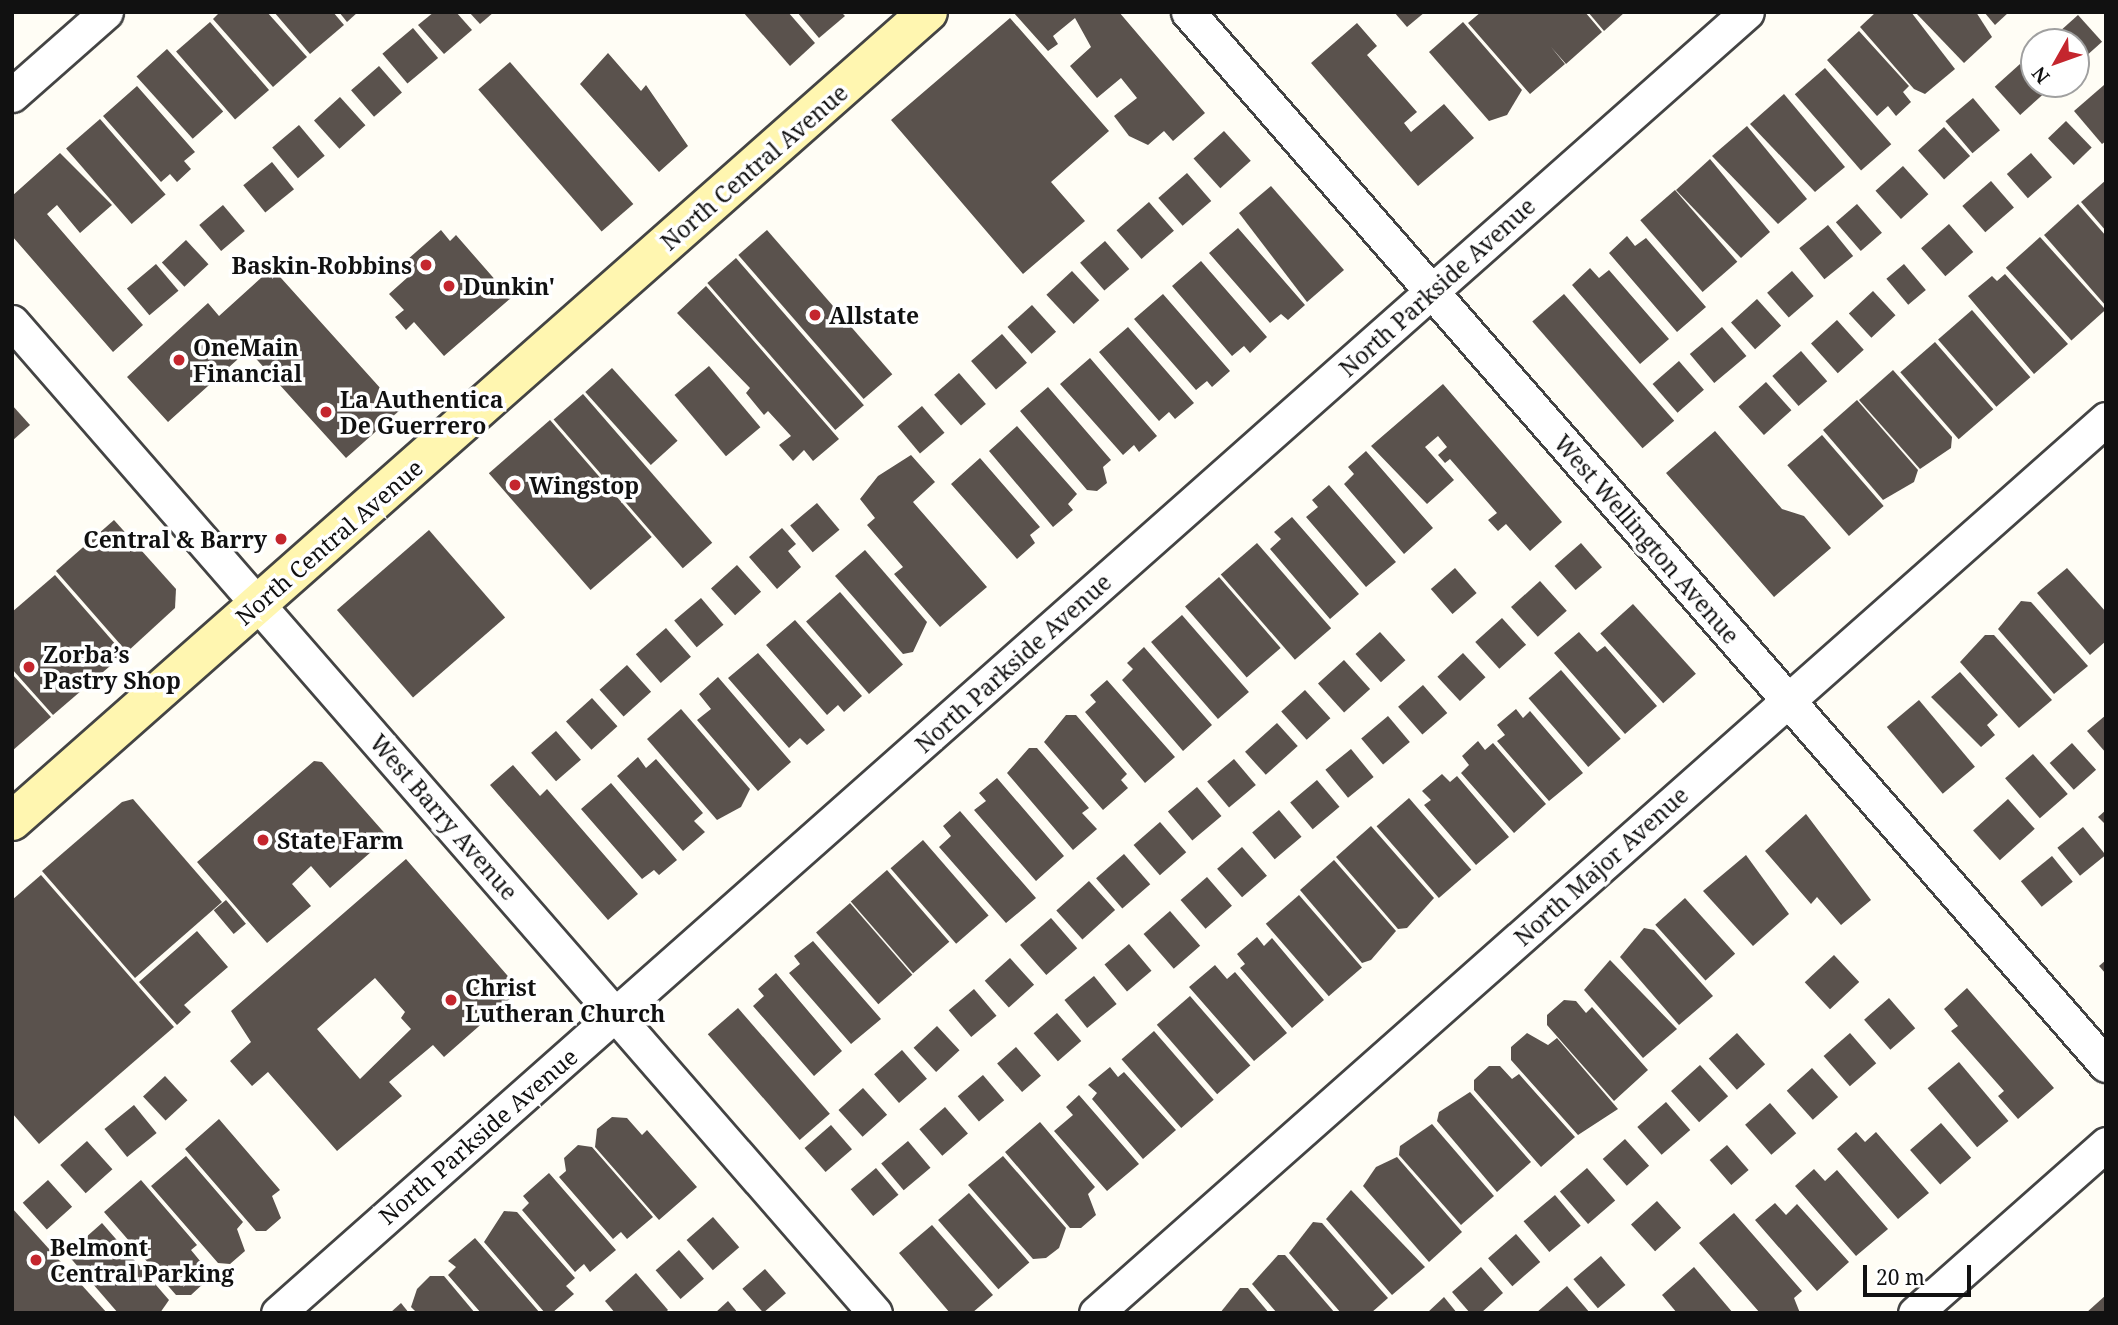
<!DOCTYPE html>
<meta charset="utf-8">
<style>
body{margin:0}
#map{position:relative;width:2118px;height:1325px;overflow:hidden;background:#fffdf5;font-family:"Noto Serif",serif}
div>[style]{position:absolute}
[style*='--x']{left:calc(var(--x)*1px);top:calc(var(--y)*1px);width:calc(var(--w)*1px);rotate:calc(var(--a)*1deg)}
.building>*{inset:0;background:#5a524d;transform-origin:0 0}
.roads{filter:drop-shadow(2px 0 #444) drop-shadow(-2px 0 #444) drop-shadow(0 2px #444) drop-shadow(0 -2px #444)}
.minor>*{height:33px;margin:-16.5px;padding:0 16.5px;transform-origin:16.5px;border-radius:16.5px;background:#fff}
.secondary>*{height:38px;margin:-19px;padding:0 19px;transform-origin:19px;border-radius:19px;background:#fff6b0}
.dots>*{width:19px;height:19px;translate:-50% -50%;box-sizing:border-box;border:4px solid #fff;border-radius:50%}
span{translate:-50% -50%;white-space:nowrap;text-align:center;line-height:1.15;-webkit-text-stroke:7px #fff;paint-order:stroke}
.street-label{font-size:23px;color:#111}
.poi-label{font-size:23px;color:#111;font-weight:700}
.right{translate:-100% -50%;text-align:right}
.left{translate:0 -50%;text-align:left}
.frame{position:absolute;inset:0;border:14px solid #111;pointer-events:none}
.north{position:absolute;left:2020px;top:28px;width:70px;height:70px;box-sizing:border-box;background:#fff;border:2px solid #a0a0a0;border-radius:50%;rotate:230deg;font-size:19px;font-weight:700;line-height:28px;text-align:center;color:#111}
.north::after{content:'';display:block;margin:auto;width:24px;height:32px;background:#c4262e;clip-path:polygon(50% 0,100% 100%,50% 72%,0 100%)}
.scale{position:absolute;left:1863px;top:1265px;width:108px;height:32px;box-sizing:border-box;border:4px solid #111;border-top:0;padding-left:9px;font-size:21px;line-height:24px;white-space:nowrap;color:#111;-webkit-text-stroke:5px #fff;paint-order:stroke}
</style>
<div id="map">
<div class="building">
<div style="clip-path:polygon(220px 12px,267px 12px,307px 57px,273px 87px,213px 19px)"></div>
<div style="clip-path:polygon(274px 12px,333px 12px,344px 25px,310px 54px)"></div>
<div style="clip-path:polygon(339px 12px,358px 12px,347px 22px)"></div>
<div style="clip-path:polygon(434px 12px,456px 12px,472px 30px,444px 54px,418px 25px)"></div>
<div style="clip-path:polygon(469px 12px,494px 12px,480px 24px)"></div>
<div style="clip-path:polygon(743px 12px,788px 12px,815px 43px,790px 66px)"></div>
<div style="clip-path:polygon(797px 12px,841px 12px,845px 16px,819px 38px)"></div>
<div style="clip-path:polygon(1013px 12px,1119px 12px,1205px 113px,1173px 141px,1164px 131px,1148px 145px,1129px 136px,1114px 116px,1137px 98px,1121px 78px,1097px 98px,1070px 66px,1091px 47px,1075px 18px,1053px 36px,1058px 44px,1048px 51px)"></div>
<div style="clip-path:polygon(1394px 12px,1425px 12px,1407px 27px)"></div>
<div style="clip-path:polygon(1481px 12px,1585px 12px,1602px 32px,1566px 64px,1551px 47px,1565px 64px,1530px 94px,1468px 23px)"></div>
<div style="clip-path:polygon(1588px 12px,1625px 12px,1604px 31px)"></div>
<div style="clip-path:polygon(1876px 12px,1911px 12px,1955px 69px,1925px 94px,1914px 89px,1860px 27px)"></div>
<div style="clip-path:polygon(1915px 12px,1976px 12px,1992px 37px,1964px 63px)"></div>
<div style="clip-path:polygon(1984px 12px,2009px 12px,1995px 25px)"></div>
<div style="left:2078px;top:15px;width:36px;height:24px;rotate:48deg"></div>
<div style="clip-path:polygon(1010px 18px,1109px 131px,1051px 182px,1085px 221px,1023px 274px,891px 120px)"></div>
<div style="left:210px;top:22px;width:90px;height:45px;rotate:49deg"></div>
<div style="clip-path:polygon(1463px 22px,1522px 90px,1507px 115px,1489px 121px,1429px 52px)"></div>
<div style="clip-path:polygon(1357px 23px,1377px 46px,1367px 55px,1417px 112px,1404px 123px,1411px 132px,1444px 104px,1474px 138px,1418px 186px,1311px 63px)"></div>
<div style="left:413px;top:28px;width:39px;height:40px;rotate:50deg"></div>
<div style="clip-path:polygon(1859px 31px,1909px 86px,1903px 92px,1911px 102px,1896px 116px,1888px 106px,1877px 116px,1827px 60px)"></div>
<div style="left:167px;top:49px;width:84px;height:41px;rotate:48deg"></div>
<div style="clip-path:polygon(2034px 49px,2034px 75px,2021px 61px)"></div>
<div style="clip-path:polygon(608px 53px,641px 91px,646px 85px,688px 146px,659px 172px,580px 84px)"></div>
<div style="left:510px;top:62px;width:188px;height:42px;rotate:49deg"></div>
<div style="left:2020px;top:64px;width:38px;height:34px;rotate:48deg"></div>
<div style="left:379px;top:66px;width:35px;height:37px;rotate:49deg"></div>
<div style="left:1825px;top:68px;width:101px;height:40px;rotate:49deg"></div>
<div style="clip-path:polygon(2042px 84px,2057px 84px,2049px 91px)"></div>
<div style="clip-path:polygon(2104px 85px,2106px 141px,2102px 144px,2074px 111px)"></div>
<div style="clip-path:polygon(137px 86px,195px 152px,184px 161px,191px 169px,177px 182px,170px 174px,161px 182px,103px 116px)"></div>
<div style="clip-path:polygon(1784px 94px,1845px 167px,1815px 192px,1750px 124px)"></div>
<div style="left:340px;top:97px;width:38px;height:35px;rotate:48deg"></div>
<div style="left:1973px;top:98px;width:42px;height:36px;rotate:50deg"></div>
<div style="left:100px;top:119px;width:100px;height:45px;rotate:49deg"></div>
<div style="left:2066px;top:121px;width:37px;height:25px;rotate:46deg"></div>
<div style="left:299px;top:125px;width:40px;height:35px;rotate:50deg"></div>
<div style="clip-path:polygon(1747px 126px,1807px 199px,1778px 224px,1712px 156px)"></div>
<div style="left:1944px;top:127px;width:39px;height:35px;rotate:48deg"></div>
<div style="left:1224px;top:131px;width:40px;height:41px;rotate:48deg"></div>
<div style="clip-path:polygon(60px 153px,112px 205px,80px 233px,57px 205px,47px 214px,143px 325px,113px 352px,12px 236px,12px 196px)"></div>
<div style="left:2031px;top:153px;width:32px;height:32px;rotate:49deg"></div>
<div style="clip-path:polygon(1710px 159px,1770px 232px,1741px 258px,1676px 190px)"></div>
<div style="left:272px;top:162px;width:35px;height:37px;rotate:51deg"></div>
<div style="left:1903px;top:166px;width:38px;height:37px;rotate:48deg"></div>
<div style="left:1187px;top:173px;width:37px;height:38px;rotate:49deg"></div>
<div style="clip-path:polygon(2106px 180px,2106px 231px,2081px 202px)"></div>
<div style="left:1991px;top:181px;width:35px;height:38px;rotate:49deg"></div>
<div style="clip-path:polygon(1271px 186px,1344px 270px,1307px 302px,1239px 213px)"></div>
<div style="left:1675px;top:190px;width:95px;height:46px;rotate:49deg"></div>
<div style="left:1149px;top:202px;width:38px;height:43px;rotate:49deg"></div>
<div style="left:1857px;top:204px;width:38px;height:28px;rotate:49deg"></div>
<div style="clip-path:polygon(2078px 204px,2106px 236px,2106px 306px,2044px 235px)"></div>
<div style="left:223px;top:205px;width:34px;height:31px;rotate:50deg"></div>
<div style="left:1949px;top:224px;width:37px;height:37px;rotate:49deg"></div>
<div style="left:1828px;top:225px;width:40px;height:37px;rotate:51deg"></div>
<div style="clip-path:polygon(1238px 228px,1305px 305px,1288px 320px,1281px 314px,1270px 323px,1209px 253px)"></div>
<div style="clip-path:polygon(441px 230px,450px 241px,456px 235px,511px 298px,444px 356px,414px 322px,406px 330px,395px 317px,404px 310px,389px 294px,408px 277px,399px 267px)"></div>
<div style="left:767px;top:230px;width:191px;height:38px;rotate:49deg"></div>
<div style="clip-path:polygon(1627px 236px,1635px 246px,1646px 238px,1706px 307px,1677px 332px,1609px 253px)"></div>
<div style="left:2040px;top:237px;width:98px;height:46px;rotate:48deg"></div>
<div style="left:186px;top:240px;width:33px;height:33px;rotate:47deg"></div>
<div style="left:1105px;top:241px;width:37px;height:33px;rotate:49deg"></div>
<div style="left:736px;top:258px;width:195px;height:38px;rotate:49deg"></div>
<div style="clip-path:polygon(1201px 261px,1267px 337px,1250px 353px,1244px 346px,1232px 356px,1172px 286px)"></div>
<div style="left:156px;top:264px;width:35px;height:38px;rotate:50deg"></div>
<div style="left:1904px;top:264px;width:34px;height:23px;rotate:50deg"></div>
<div style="clip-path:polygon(272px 268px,400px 410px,346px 458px,248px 350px,168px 422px,127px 377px,208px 303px,219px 316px)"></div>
<div style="clip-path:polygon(1590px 268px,1599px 278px,1609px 270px,1669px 339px,1640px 364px,1572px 285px)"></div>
<div style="left:1072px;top:271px;width:40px;height:35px;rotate:47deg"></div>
<div style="left:1792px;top:271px;width:33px;height:33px;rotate:49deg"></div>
<div style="clip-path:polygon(2005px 274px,2068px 344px,2034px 374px,1968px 296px,1992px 276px,1997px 281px)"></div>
<div style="clip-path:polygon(706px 286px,839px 439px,813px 461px,804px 450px,793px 461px,779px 445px,791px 436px,768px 411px,764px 415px,746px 393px,750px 388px,677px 313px)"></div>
<div style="left:1873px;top:291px;width:33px;height:33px;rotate:47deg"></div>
<div style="clip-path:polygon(1163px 294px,1230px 371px,1212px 387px,1207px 381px,1196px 390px,1134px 319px)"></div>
<div style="left:1564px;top:294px;width:168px;height:42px;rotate:49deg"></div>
<div style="left:1757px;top:299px;width:36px;height:35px;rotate:48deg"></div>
<div style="left:1032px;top:305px;width:36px;height:33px;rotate:48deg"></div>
<div style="left:1972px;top:310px;width:89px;height:45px;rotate:49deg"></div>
<div style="left:1837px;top:320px;width:40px;height:35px;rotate:48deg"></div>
<div style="clip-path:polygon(1128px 327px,1194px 403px,1175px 419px,1169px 412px,1159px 421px,1099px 352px)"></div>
<div style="left:1722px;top:327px;width:38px;height:42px;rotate:50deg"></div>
<div style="left:1002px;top:334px;width:38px;height:41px;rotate:49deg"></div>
<div style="left:1935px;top:342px;width:89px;height:46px;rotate:49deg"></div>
<div style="left:1801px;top:351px;width:40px;height:38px;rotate:49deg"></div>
<div style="clip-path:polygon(1090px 358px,1157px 436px,1139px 452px,1134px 445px,1123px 455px,1060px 384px)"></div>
<div style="left:1679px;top:361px;width:38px;height:35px;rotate:49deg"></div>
<div style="left:709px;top:366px;width:80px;height:45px;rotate:50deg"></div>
<div style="left:612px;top:368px;width:98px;height:36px;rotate:48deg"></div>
<div style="clip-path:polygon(1893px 370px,1952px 437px,1951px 448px,1920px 469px,1859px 400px)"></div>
<div style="left:959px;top:373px;width:41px;height:33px;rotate:49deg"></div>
<div style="left:1766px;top:382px;width:38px;height:37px;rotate:48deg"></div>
<div style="clip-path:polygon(1443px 384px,1562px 522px,1530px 551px,1506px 524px,1498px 531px,1488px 520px,1497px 513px,1450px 459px,1445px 463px,1438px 455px,1447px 447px,1438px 436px,1425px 447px,1454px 480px,1427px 504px,1371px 446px)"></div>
<div style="clip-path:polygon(1048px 387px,1111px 460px,1103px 467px,1107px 483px,1097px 491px,1087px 490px,1020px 411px)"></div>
<div style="left:583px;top:394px;width:197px;height:39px;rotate:49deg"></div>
<div style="clip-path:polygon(1857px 400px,1918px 470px,1914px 482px,1883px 500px,1823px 430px)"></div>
<div style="clip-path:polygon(12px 405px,30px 425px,12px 441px)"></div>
<div style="left:922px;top:406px;width:35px;height:32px;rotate:50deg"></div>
<div style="left:550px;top:420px;width:155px;height:81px;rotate:49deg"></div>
<div style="clip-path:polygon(1017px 426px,1077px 494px,1068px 504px,1073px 510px,1053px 527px,989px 451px)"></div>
<div style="clip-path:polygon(1715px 431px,1782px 509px,1804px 516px,1831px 548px,1774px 597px,1666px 473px)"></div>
<div style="left:1822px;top:435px;width:94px;height:46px;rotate:49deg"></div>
<div style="clip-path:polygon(1366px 451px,1433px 528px,1404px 554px,1344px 484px,1354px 474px,1348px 467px)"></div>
<div style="clip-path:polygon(911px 455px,935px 482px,913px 502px,987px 587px,940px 627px,894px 574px,903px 567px,867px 525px,875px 518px,860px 499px,878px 476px)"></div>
<div style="clip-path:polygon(980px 458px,1040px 527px,1030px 535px,1035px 543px,1017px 559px,951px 484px)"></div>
<div style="clip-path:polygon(1329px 485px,1396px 562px,1366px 587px,1306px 517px,1318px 507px,1312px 500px)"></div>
<div style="left:817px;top:503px;width:35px;height:35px;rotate:50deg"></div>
<div style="clip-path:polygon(1292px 517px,1359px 594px,1330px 619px,1270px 549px,1281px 539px,1274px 532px)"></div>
<div style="clip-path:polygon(114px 520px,176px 589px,175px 608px,127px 652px,56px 571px)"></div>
<div style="clip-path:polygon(782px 528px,796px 544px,788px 551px,801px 567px,777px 589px,749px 557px)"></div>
<div style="left:429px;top:530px;width:116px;height:122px;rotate:49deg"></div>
<div style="left:1257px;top:543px;width:113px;height:48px;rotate:49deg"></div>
<div style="left:1581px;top:543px;width:32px;height:35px;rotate:49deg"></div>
<div style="clip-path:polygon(865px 550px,927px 622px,913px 652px,903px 654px,835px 576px)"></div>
<div style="left:737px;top:565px;width:36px;height:35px;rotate:48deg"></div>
<div style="left:1455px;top:568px;width:33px;height:32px;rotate:49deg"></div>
<div style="clip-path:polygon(2067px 568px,2106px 612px,2106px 641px,2090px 655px,2037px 593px)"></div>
<div style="clip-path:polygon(55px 575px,124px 654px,53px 715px,12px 669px,12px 612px)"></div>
<div style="left:1219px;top:577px;width:94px;height:45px;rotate:49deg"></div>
<div style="left:1540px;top:581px;width:40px;height:39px;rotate:48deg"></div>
<div style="left:840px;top:592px;width:96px;height:45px;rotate:49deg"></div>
<div style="left:701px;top:598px;width:35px;height:35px;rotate:50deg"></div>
<div style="clip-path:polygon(2021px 601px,2031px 602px,2088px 666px,2054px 694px,1998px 629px)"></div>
<div style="left:1633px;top:604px;width:94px;height:44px;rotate:48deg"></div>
<div style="left:1182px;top:615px;width:102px;height:41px;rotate:49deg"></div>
<div style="left:1502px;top:618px;width:36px;height:36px;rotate:48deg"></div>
<div style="clip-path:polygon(795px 620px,862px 696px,844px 712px,838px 705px,827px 715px,766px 645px)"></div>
<div style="left:666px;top:628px;width:38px;height:40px;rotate:49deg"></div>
<div style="left:1380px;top:632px;width:38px;height:33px;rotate:48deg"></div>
<div style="clip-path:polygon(1579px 632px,1597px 652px,1605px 646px,1657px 706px,1625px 734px,1554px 653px)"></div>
<div style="clip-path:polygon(1985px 635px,1994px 635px,2052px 700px,2019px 728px,1960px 662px)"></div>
<div style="clip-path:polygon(1144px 647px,1212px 725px,1183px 751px,1122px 680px,1133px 669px,1127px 663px)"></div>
<div style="clip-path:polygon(758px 653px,825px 730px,807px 745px,800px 738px,789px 748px,728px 678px)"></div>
<div style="left:1463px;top:653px;width:33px;height:35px;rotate:47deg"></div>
<div style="left:1344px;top:660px;width:39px;height:35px;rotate:48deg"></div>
<div style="left:627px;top:665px;width:36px;height:37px;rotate:48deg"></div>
<div style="left:1561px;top:670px;width:91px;height:43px;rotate:49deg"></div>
<div style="clip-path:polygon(1960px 672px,1998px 715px,1987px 725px,1995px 735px,1981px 747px,1931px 697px)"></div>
<div style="clip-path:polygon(12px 674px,51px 717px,12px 751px)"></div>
<div style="clip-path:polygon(718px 677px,791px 762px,758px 791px,697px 720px,711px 709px,699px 694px)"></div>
<div style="clip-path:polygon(1107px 680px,1175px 757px,1145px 783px,1085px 712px,1096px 702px,1090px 695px)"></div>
<div style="left:1423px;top:685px;width:37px;height:33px;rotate:49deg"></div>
<div style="left:1305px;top:690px;width:38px;height:32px;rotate:48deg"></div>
<div style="left:592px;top:698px;width:38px;height:35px;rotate:48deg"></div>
<div style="left:1919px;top:700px;width:87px;height:42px;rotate:50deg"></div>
<div style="clip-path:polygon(681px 709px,750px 789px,741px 807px,717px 820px,647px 739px)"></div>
<div style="clip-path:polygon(1516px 709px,1523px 718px,1530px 711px,1583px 773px,1549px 801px,1497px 741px,1505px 735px,1497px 725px)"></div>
<div style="clip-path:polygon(1066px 715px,1076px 715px,1127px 774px,1121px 780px,1128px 788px,1103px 810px,1044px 742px)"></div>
<div style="clip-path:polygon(2106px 715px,2106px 753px,2087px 731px)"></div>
<div style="left:1388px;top:716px;width:34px;height:35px;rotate:50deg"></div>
<div style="left:1277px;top:723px;width:31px;height:43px;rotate:48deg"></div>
<div style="left:556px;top:731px;width:38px;height:33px;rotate:49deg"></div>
<div style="clip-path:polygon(1478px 741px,1485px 750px,1493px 743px,1546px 804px,1514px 833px,1461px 773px,1469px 765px,1462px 756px)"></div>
<div style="left:2072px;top:743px;width:36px;height:30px;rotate:48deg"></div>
<div style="clip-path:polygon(1029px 748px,1037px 748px,1089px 808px,1082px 813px,1097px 829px,1073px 850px,1007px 773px)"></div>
<div style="left:1351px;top:749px;width:36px;height:33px;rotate:51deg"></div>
<div style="left:2033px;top:754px;width:53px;height:37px;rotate:49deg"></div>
<div style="clip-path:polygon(638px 757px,646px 768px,656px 759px,703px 813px,694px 821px,705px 832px,683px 851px,617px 776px)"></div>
<div style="left:1234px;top:759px;width:34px;height:35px;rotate:50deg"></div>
<div style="clip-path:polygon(314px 761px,322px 762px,388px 837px,330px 888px,311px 866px,292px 884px,311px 906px,267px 943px,197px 862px)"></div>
<div style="clip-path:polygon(513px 765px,540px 796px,547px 789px,638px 894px,608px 920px,490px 785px)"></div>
<div style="clip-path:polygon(1442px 774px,1450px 782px,1457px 776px,1509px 837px,1476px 865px,1424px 805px,1431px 800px,1422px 791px)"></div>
<div style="clip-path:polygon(997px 778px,1064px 856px,1036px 881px,974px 810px,986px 801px,979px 793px)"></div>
<div style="left:1317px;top:780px;width:35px;height:35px;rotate:50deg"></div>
<div style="clip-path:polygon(611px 783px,677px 860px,659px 875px,654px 870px,642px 879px,581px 809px)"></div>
<div style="left:1197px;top:787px;width:38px;height:38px;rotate:50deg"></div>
<div style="left:1409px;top:798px;width:95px;height:43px;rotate:49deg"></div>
<div style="clip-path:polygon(133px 799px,222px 902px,135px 978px,42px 871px,122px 802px)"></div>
<div style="left:2008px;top:799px;width:40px;height:47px;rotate:48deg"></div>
<div style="left:1279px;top:810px;width:35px;height:35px;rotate:50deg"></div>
<div style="clip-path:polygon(2106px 810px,2106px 825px,2098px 817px)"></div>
<div style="clip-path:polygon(960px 811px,1036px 898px,1006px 923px,939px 847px,951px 836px,943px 826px)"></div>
<div style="clip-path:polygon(1806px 814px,1871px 900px,1841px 925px,1817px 897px,1811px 904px,1765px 851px)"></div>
<div style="left:1160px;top:822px;width:40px;height:35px;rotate:49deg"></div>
<div style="clip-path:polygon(1371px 826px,1434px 898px,1407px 928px,1398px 929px,1336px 857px)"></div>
<div style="left:2083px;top:827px;width:36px;height:33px;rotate:51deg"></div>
<div style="left:923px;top:840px;width:100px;height:43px;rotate:49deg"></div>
<div style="left:1242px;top:847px;width:38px;height:33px;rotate:49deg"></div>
<div style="left:1124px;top:854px;width:40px;height:37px;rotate:49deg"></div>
<div style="clip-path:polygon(1746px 855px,1789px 914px,1753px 946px,1703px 891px)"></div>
<div style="left:2052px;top:856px;width:33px;height:40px;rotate:51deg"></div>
<div style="clip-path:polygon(evenodd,406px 859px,520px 990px,444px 1057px,433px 1045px,389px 1082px,402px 1096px,337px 1151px,268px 1072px,252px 1086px,230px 1061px,251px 1042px,231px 1011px,406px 859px,375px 978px,405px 1012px,401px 1018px,411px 1029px,360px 1079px,317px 1029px,375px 978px)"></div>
<div style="clip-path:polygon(1334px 860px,1396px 931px,1371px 960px,1362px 963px,1300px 890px)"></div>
<div style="left:887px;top:870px;width:95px;height:48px;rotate:49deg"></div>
<div style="clip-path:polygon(41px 875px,174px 1027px,39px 1144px,12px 1113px,12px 900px)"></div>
<div style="left:1207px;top:877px;width:38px;height:35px;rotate:49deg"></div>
<div style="left:1089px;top:881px;width:39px;height:44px;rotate:48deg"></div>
<div style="left:1299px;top:895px;width:96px;height:44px;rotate:49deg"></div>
<div style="left:1685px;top:898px;width:75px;height:40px;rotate:48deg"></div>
<div style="left:226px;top:900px;width:31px;height:16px;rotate:50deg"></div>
<div style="left:850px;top:903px;width:95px;height:45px;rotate:49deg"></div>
<div style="left:1170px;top:911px;width:46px;height:35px;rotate:49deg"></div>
<div style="left:1051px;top:918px;width:40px;height:41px;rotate:49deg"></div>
<div style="clip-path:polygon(1644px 928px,1654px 930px,1713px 996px,1679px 1025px,1620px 957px)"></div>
<div style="clip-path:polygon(197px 931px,228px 967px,184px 1005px,191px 1012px,177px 1025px,139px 982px)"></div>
<div style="clip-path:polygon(1257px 937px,1264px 946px,1272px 938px,1324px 1000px,1292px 1028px,1240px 968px,1245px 964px,1237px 954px)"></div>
<div style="clip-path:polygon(813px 941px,881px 1019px,851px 1044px,789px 973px,800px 964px,794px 956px)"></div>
<div style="left:1129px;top:944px;width:35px;height:32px;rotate:50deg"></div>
<div style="left:1834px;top:955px;width:37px;height:40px;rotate:47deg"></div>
<div style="left:1010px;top:958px;width:36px;height:34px;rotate:48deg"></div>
<div style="clip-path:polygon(1610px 960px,1677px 1029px,1643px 1058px,1584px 990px)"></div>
<div style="clip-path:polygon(2106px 960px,2106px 974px,2099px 966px)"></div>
<div style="clip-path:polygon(1215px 965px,1227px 979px,1235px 972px,1287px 1033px,1254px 1061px,1189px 987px)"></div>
<div style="clip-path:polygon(776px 973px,842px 1051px,814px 1076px,753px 1006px,764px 996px,758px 989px)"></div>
<div style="left:1094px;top:976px;width:36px;height:38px;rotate:51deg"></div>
<div style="clip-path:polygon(1967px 988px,2054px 1088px,2018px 1119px,1998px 1096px,2004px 1091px,1951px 1031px,1958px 1026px,1944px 1009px)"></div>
<div style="left:974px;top:989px;width:35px;height:33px;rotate:50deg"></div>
<div style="left:1190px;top:996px;width:92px;height:44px;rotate:49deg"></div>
<div style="left:1889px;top:998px;width:40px;height:33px;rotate:49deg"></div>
<div style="clip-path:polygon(1564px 1000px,1576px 1001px,1586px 1013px,1592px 1007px,1648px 1070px,1614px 1101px,1547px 1025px,1547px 1015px)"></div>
<div style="left:738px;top:1008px;width:140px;height:40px;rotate:49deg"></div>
<div style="left:1057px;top:1013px;width:37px;height:31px;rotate:49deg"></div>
<div style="left:937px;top:1026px;width:33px;height:32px;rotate:47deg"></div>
<div style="left:1154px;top:1031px;width:91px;height:43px;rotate:49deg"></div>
<div style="clip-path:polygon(1527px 1033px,1548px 1045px,1557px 1038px,1618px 1109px,1578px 1135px,1511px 1060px,1511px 1047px)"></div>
<div style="left:1737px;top:1033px;width:42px;height:38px;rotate:48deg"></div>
<div style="left:1850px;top:1033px;width:40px;height:35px;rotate:49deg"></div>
<div style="left:1016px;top:1047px;width:38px;height:25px;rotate:49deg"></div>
<div style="left:902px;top:1050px;width:38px;height:37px;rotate:49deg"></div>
<div style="left:1959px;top:1062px;width:77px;height:41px;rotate:50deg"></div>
<div style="left:1700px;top:1065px;width:42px;height:39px;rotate:48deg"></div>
<div style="clip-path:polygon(1489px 1066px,1500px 1066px,1512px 1079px,1519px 1074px,1575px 1137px,1541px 1167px,1474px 1090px,1474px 1080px)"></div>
<div style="clip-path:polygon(1110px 1067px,1118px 1077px,1124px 1072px,1176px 1130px,1143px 1159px,1092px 1099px,1097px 1093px,1088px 1085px)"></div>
<div style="left:1812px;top:1068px;width:39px;height:34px;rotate:48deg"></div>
<div style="left:983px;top:1075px;width:33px;height:33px;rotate:50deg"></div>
<div style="left:165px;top:1076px;width:33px;height:30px;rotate:47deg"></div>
<div style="left:863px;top:1088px;width:36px;height:33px;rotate:48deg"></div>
<div style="clip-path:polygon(1470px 1092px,1531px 1162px,1497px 1192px,1437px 1121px,1439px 1112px)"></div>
<div style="clip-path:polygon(1079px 1095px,1139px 1164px,1107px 1191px,1054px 1131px,1073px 1115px,1066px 1107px)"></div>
<div style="left:1666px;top:1102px;width:37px;height:38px;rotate:49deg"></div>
<div style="left:1770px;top:1103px;width:40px;height:33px;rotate:49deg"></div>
<div style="left:134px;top:1105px;width:36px;height:38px;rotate:51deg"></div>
<div style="left:945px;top:1107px;width:35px;height:34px;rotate:49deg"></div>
<div style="clip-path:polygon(612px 1117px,627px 1118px,642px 1135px,647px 1130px,697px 1187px,659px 1220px,595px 1147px,597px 1129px)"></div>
<div style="clip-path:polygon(219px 1119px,280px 1190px,272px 1196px,281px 1218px,266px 1231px,256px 1231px,185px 1149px)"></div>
<div style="clip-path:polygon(1040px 1122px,1095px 1187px,1088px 1194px,1096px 1215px,1081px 1228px,1070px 1228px,1005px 1152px)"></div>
<div style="left:1941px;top:1123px;width:46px;height:41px;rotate:49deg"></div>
<div style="clip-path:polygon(1432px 1124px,1494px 1196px,1461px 1225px,1399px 1155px,1400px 1146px)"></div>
<div style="left:831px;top:1125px;width:32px;height:35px;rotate:49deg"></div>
<div style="clip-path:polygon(1856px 1132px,1865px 1142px,1876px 1132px,1929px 1193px,1898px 1219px,1837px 1149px)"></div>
<div style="left:1625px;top:1139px;width:36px;height:30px;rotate:48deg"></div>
<div style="left:87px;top:1141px;width:38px;height:36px;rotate:48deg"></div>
<div style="left:908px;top:1141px;width:35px;height:35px;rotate:50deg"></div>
<div style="clip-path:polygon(578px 1145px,592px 1147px,653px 1217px,627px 1239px,621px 1232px,613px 1239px,559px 1177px,566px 1171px,564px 1158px)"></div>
<div style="left:1727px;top:1145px;width:33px;height:23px;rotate:49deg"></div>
<div style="clip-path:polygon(186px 1156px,243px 1222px,237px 1229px,245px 1251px,230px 1264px,218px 1263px,151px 1186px)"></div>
<div style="clip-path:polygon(1003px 1156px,1066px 1228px,1059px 1248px,1046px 1258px,1033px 1259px,968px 1185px)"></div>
<div style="clip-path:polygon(1397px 1157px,1462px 1232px,1429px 1262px,1363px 1186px,1376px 1167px)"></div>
<div style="left:876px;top:1168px;width:35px;height:33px;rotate:50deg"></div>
<div style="left:1587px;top:1168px;width:43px;height:36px;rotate:49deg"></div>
<div style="clip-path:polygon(1814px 1169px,1825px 1181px,1837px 1170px,1888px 1229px,1856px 1256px,1795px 1186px)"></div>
<div style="clip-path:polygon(549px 1173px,616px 1250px,590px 1272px,584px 1264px,575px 1272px,522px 1210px,529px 1203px,523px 1196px)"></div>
<div style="left:48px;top:1180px;width:36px;height:34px;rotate:48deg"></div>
<div style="clip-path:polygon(141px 1180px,197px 1245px,191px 1250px,205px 1267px,204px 1283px,191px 1295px,176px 1295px,104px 1212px)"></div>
<div style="clip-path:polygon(1351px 1190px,1425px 1267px,1392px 1295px,1326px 1219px)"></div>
<div style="left:969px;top:1193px;width:92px;height:41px;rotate:49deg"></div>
<div style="left:1555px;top:1195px;width:40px;height:41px;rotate:50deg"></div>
<div style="left:1657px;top:1201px;width:36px;height:35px;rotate:48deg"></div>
<div style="clip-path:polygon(1775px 1203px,1786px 1215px,1797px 1204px,1849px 1262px,1817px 1291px,1755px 1220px)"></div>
<div style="clip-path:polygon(12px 1208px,107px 1313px,12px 1313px)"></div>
<div style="clip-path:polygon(504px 1211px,517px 1212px,575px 1278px,566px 1286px,574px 1294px,552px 1313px,545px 1313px,484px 1242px)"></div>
<div style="clip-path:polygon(1734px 1213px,1802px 1291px,1794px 1298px,1800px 1313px,1760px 1313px,1699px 1243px)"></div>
<div style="left:713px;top:1217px;width:40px;height:35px;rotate:49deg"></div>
<div style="clip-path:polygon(1313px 1222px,1322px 1223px,1388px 1298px,1371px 1313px,1341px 1313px,1289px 1253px)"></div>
<div style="clip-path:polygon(102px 1223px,169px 1300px,160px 1313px,118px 1313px,67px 1254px)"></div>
<div style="clip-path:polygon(932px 1225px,993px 1295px,972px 1313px,950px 1313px,899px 1253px)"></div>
<div style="left:1516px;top:1234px;width:37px;height:37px;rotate:49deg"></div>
<div style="clip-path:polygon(475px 1238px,540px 1313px,481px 1313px,448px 1275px,456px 1267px,448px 1261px)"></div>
<div style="left:679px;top:1250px;width:38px;height:31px;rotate:49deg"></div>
<div style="clip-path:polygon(1278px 1255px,1285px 1255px,1335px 1313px,1277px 1313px,1252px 1284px)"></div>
<div style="left:1601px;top:1256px;width:38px;height:36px;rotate:50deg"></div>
<div style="clip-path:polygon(1481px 1267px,1503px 1293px,1481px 1313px,1470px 1313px,1452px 1292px)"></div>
<div style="clip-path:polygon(1694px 1267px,1733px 1313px,1677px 1313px,1662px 1295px)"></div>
<div style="left:765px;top:1269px;width:32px;height:30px;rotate:49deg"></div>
<div style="clip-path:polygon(636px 1273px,668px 1310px,665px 1313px,615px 1313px,605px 1301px)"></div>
<div style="clip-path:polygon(430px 1276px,444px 1276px,475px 1313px,417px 1313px,411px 1307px,417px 1289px)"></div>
<div style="clip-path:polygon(1567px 1286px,1590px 1313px,1536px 1313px)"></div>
<div style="clip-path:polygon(1240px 1288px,1248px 1288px,1269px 1313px,1220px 1313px)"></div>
<div style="clip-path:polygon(2106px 1295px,2106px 1313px,2086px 1313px)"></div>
<div style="clip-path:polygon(1444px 1297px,1457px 1313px,1427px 1313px)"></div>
<div style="clip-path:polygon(728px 1301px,738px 1313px,715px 1313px)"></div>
<div style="clip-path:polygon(401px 1303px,409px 1313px,390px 1313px)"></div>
</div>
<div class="roads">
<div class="minor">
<div style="--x:1188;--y:12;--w:1397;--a:48.92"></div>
<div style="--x:12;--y:95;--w:125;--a:-41.4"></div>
<div style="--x:12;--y:322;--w:1314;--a:48.95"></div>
<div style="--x:278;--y:1313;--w:1962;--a:-41.53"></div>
<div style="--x:1096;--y:1313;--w:1349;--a:-41.51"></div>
<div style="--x:1915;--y:1313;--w:255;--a:-41.5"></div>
</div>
<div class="secondary">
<div style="--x:12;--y:821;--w:1222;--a:-41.45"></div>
</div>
</div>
<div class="dots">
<div style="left:426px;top:265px;background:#c4262e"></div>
<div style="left:449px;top:286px;background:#c4262e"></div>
<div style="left:815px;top:315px;background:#c4262e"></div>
<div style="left:179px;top:360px;background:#c4262e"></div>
<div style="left:326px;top:412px;background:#c4262e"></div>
<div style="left:515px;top:485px;background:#c4262e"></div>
<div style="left:281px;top:539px;background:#c4262e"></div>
<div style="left:29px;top:667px;background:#c4262e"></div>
<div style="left:263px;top:840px;background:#c4262e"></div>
<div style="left:451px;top:1000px;background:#c4262e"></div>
<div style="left:36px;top:1260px;background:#c4262e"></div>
</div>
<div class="street-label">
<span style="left:754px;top:167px;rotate:-41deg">North Central Avenue</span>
<span style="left:1437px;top:287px;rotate:-42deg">North Parkside Avenue</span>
<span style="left:1647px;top:539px;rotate:49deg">West Wellington Avenue</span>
<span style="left:329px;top:542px;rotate:-41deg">North Central Avenue</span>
<span style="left:1013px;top:663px;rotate:-42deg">North Parkside Avenue</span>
<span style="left:444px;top:817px;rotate:49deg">West Barry Avenue</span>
<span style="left:1601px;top:866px;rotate:-42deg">North Major Avenue</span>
<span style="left:478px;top:1136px;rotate:-41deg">North Parkside Avenue</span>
</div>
<div class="poi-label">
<span class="right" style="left:412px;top:265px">Baskin-Robbins</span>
<span class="left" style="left:463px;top:286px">Dunkin'</span>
<span class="left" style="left:829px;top:315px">Allstate</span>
<span class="left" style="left:193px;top:360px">OneMain<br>Financial</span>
<span class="left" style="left:340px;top:412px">La Authentica<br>De Guerrero</span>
<span class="left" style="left:529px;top:485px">Wingstop</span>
<span class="right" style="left:267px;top:539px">Central &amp; Barry</span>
<span class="left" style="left:43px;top:667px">Zorba’s<br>Pastry Shop</span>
<span class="left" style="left:277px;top:840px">State Farm</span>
<span class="left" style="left:465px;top:1000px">Christ<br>Lutheran Church</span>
<span class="left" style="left:50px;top:1260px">Belmont<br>Central Parking</span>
</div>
<div class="frame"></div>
<div class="north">N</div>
<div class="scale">20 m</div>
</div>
